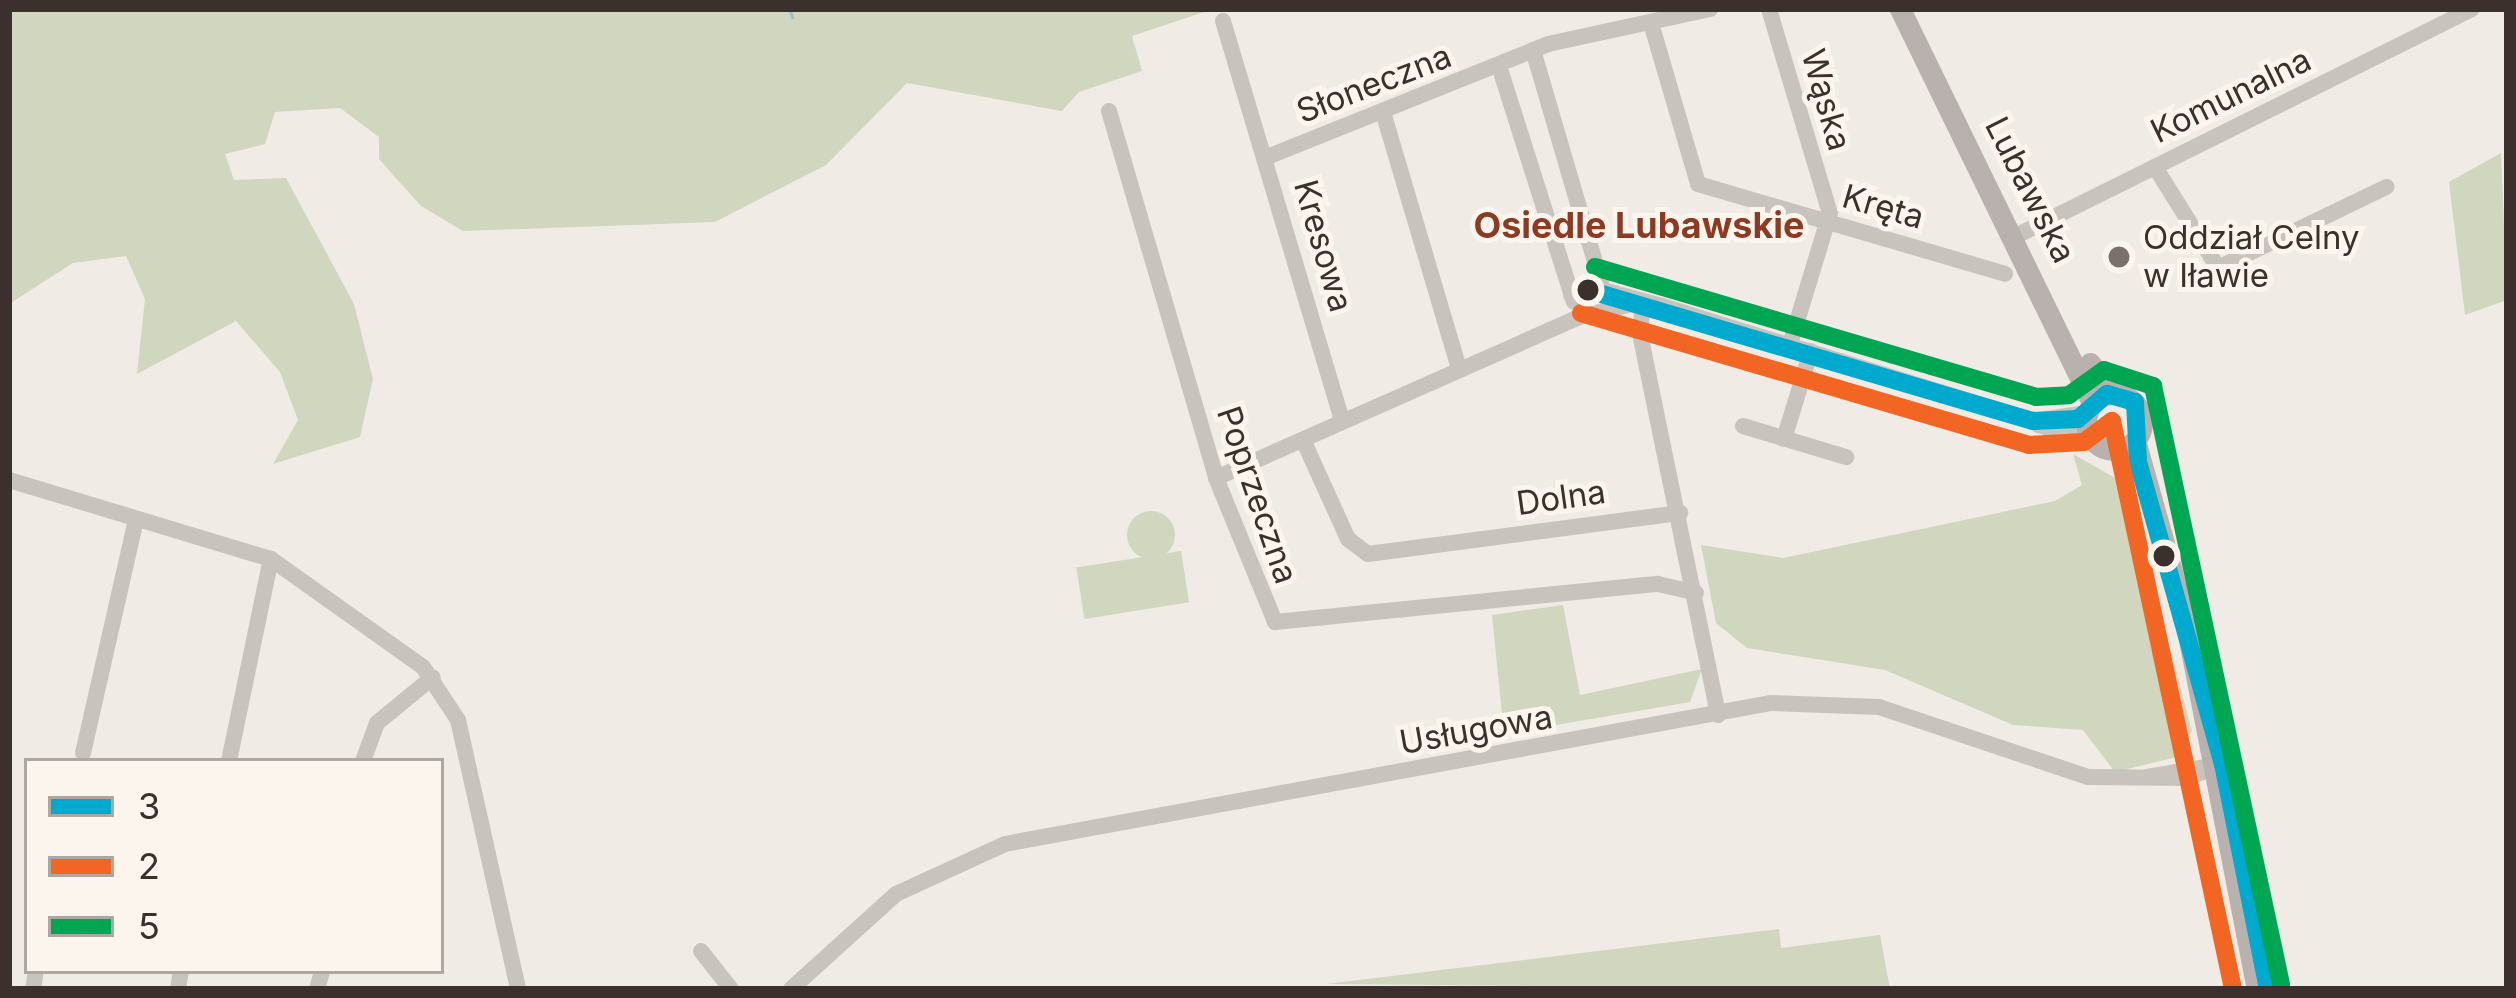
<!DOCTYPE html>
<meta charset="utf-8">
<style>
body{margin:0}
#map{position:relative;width:2516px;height:998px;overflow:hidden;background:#f0ebe5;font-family:Inter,sans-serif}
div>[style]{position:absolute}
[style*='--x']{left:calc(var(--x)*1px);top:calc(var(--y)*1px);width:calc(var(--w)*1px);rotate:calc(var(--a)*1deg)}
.green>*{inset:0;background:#d1d6bf;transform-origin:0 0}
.round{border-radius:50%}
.stream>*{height:3px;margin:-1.5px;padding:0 1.5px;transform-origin:1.5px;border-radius:1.5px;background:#a1c2c1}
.minor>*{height:16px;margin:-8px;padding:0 8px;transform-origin:8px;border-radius:8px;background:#c9c3be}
.major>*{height:21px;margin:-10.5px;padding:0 10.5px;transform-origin:10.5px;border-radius:10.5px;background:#b8b1ad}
.major>.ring{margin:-10.5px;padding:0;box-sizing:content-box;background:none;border:21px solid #b8b1ad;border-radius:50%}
.bus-1>*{height:18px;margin:-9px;padding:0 9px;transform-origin:9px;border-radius:9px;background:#00a9ce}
.bus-2>*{height:18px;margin:-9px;padding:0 9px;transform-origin:9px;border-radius:9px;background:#f26522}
.bus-3>*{height:18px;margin:-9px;padding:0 9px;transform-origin:9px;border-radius:9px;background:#00a651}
.dots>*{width:33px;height:33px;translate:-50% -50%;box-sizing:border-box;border:6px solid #fbf5ee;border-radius:50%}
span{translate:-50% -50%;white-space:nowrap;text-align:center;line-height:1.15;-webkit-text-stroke:10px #fbf5ee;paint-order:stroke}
.street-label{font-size:33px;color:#3b302b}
.poi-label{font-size:33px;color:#3b302b}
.left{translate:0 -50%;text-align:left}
.neighbourhood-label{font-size:36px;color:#8c3b22;font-weight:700}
.frame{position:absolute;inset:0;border:12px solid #3b302b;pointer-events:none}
.legend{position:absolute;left:24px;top:758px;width:420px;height:216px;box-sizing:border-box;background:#fbf5ee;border:3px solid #aea6a0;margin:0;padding:15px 21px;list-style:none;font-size:36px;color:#3b302b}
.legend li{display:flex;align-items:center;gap:24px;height:60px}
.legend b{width:60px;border:3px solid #aea6a0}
</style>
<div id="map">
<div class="green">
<div style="clip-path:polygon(9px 9px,1213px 9px,1132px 36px,1142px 71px,1079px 92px,1062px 111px,907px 83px,826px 165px,715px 222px,463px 231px,421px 206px,379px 159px,379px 137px,340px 108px,275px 112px,265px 144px,225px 154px,234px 180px,286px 178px,354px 304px,373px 379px,360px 437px,273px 464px,298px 420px,280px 372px,236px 321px,137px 374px,145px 299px,126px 256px,73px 263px,9px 304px)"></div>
<div style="clip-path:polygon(2501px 153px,2507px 300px,2465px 315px,2449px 182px)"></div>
<div style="clip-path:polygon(2073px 454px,2117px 479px,2135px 516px,2192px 731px,2177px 757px,2115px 772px,2083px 730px,2013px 725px,1885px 670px,1747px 648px,1716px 623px,1701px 545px,1783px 558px,2055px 501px,2082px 485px)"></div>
<div class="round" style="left:1127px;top:511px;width:48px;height:48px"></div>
<div style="left:1181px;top:551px;width:52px;height:106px;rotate:81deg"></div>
<div style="clip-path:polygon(1563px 605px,1580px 695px,1702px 669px,1690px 702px,1504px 734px,1492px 615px)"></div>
<div style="clip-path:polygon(1779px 929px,1781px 948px,1880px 935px,1890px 989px,1326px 984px)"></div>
</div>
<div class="stream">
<div style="--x:789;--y:9;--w:9;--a:69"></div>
</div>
<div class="minor">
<div style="--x:1769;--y:9;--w:213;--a:73.4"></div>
<div style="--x:1830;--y:213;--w:138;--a:106.9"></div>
<div style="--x:1223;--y:21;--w:416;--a:73.4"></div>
<div style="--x:1651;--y:23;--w:168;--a:73.7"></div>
<div style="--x:1698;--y:184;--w:320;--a:16.3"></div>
<div style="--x:1533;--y:50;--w:250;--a:73.7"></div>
<div style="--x:1500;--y:69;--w:244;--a:72.4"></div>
<div style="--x:1109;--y:111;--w:382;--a:73.7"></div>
<div style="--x:1216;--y:478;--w:156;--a:67.7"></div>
<div style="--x:1275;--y:622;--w:385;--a:-5.7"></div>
<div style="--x:1658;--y:584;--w:39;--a:13"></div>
<div style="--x:1383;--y:112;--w:268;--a:73.5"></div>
<div style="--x:1265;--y:158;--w:305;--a:-21.9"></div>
<div style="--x:1548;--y:44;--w:166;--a:-12.2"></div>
<div style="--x:2155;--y:167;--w:119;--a:58"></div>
<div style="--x:2218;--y:268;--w:187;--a:-25.7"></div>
<div style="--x:2016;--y:236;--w:509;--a:-26.46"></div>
<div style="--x:1571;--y:295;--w:32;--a:-9"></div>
<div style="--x:1603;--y:290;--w:61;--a:15.2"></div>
<div style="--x:1662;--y:306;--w:388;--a:17.2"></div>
<div style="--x:2033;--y:421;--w:54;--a:-8.6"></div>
<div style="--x:1643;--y:301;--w:33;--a:95"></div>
<div style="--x:1640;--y:334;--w:389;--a:78.4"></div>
<div style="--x:2038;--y:425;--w:55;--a:14.8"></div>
<div style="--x:1743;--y:426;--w:108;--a:16.8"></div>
<div style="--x:1784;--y:439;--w:92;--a:-72.9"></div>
<div style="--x:1304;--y:442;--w:107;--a:65.6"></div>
<div style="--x:1348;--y:539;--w:25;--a:37"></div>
<div style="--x:1368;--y:554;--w:315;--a:-7.5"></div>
<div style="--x:1216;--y:478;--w:397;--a:-23.9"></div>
<div style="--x:1579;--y:317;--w:59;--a:-13.8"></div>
<div style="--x:9;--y:480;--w:274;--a:16.8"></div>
<div style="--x:271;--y:559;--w:186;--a:35.4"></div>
<div style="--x:423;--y:667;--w:64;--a:56.6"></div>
<div style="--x:458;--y:720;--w:276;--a:77.4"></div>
<div style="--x:83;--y:753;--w:240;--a:-77.2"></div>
<div style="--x:229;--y:761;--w:206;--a:-78.3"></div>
<div style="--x:363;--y:761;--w:40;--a:-69.8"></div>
<div style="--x:377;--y:723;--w:72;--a:-39.4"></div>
<div style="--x:701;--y:951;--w:48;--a:51.7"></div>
<div style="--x:33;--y:989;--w:18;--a:-81"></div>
<div style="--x:178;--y:989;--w:18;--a:-81"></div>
<div style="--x:317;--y:989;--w:19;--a:-74"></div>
<div style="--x:791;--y:989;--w:142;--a:-42.1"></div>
<div style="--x:896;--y:894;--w:120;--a:-24.6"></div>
<div style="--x:1005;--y:844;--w:778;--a:-10.44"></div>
<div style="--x:1770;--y:703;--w:109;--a:2.1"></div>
<div style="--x:1879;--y:707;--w:220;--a:18.5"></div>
<div style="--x:2088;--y:777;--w:99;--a:0.6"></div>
<div style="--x:2187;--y:778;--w:39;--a:-21"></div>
<div style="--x:2223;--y:764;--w:77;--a:170.3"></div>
</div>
<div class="major">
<div style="--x:1900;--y:9;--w:438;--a:64"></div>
<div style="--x:2090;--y:363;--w:38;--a:53"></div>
<div class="ring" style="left:2086px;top:394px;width:35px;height:35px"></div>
<div style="--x:2135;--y:440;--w:181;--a:74.3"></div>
<div style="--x:2184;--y:614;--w:382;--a:79"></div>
</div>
<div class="bus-1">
<div style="--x:1588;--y:290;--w:464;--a:16.4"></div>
<div style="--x:2033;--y:421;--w:45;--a:-2.5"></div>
<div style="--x:2078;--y:419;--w:38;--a:-41"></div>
<div style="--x:2107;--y:394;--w:29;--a:16"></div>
<div style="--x:2135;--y:402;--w:60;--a:87.1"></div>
<div style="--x:2138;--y:462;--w:314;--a:74.3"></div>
<div style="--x:2223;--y:764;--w:229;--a:78.7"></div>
</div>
<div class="bus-2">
<div style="--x:1581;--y:313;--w:467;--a:16.4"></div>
<div style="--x:2029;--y:445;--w:55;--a:-3.1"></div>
<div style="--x:2084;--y:442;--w:35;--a:-37"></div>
<div style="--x:2112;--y:421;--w:581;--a:77.97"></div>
</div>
<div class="bus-3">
<div style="--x:1595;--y:267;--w:460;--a:16.4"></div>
<div style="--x:2036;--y:397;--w:33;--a:-3"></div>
<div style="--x:2069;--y:395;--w:43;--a:-35.5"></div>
<div style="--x:2104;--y:370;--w:52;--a:18.1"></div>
<div style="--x:2153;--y:386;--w:612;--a:77.92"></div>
</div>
<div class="dots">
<div style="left:2119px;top:257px;background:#7a716c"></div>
<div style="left:1588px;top:290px;background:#3b302b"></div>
<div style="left:2164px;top:556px;background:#3b302b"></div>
</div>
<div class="street-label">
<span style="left:1374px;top:84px;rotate:-21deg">Słoneczna</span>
<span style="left:2231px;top:96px;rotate:-26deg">Komunalna</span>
<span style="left:1826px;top:100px;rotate:74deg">Wąska</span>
<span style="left:2030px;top:190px;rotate:63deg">Lubawska</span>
<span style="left:1883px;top:207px;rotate:16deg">Kręta</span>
<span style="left:1323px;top:246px;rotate:74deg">Kresowa</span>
<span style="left:1257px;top:495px;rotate:71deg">Poprzeczna</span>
<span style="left:1561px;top:498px;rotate:-8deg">Dolna</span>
<span style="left:1476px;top:730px;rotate:-10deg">Usługowa</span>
</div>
<div class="poi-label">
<span class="left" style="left:2143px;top:257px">Oddział Celny<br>w Iławie</span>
</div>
<div class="neighbourhood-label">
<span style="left:1639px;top:226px">Osiedle Lubawskie</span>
</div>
<div class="frame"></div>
<ul class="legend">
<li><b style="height:15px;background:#00a9ce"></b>3</li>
<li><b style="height:15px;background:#f26522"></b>2</li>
<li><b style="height:15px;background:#00a651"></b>5</li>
</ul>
</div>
